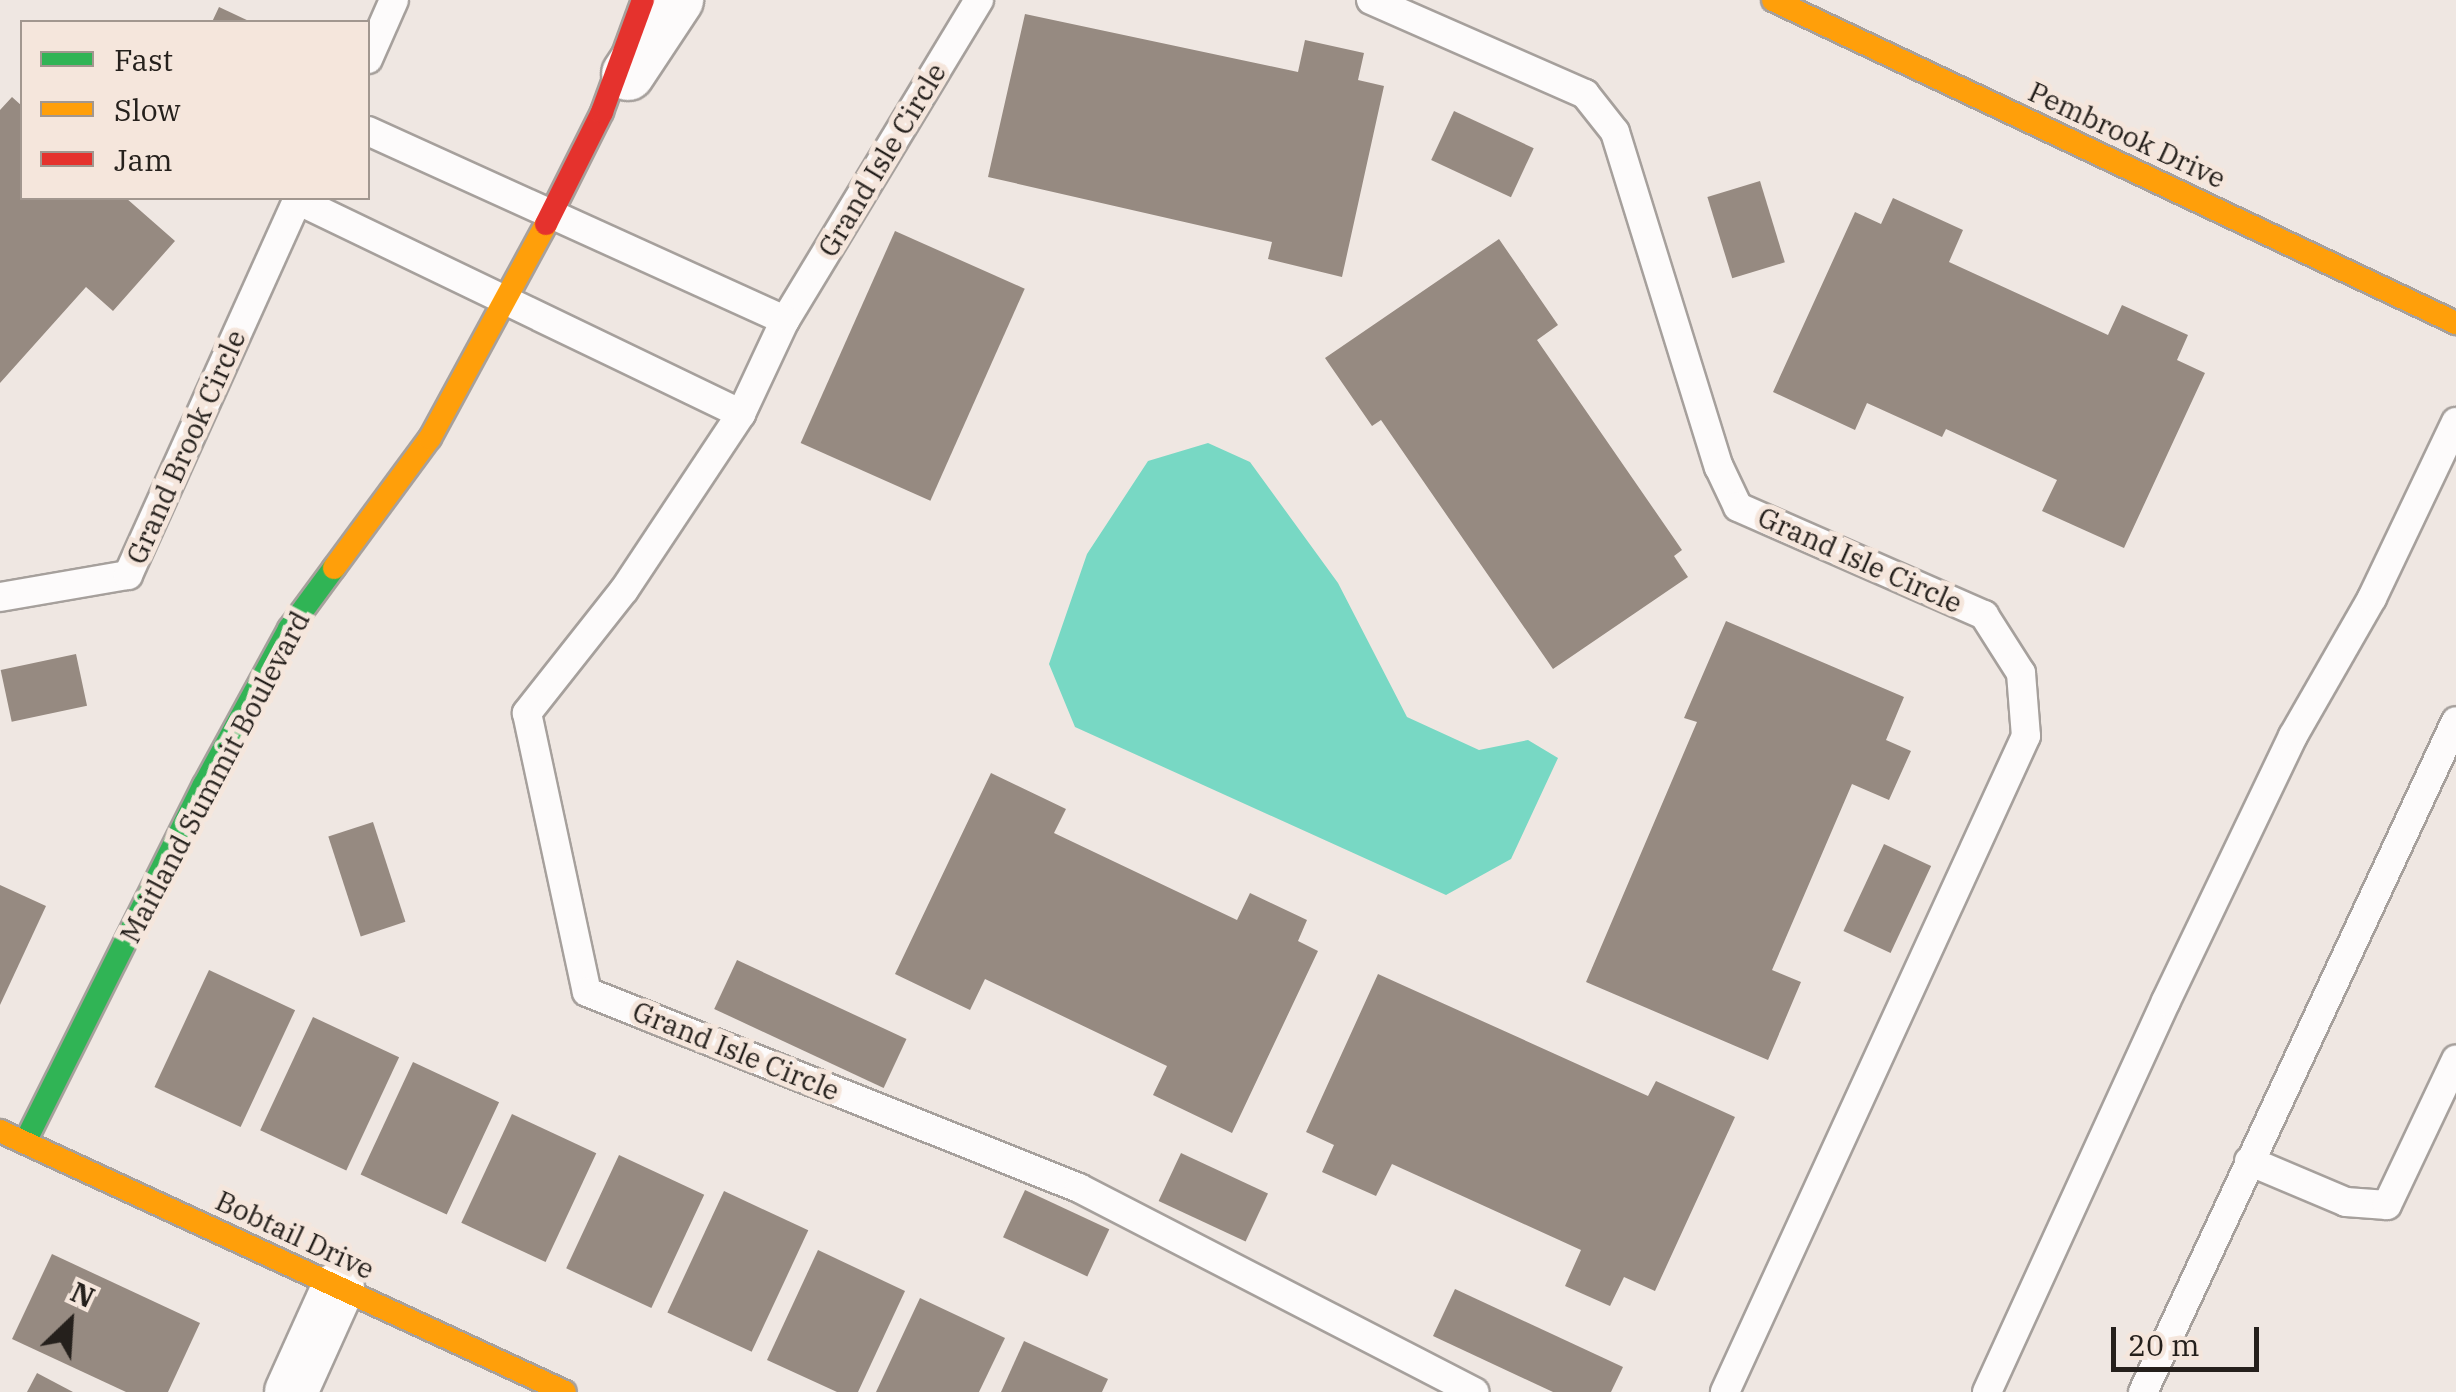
<!DOCTYPE html>
<style>
body{margin:0}
#map{position:relative;width:2456px;height:1392px;overflow:hidden;background:#efe7e2;font-family:"IBM Plex Serif",serif}
div>[style]{position:absolute}
[style*='--x']{left:calc(var(--x)*1px);top:calc(var(--y)*1px);width:calc(var(--w)*1px);rotate:calc(var(--a)*1deg)}
.water>*{inset:0;background:#78d8c4}
.building>*{inset:0;background:#968a81;transform-origin:0 0}
.roads{filter:drop-shadow(2px 0 #a6a09c) drop-shadow(-2px 0 #a6a09c) drop-shadow(0 2px #a6a09c) drop-shadow(0 -2px #a6a09c)}
.lane>*{height:28px;margin:-14px;padding:0 14px;transform-origin:14px;border-radius:14px;background:#fdfbfb}
.street>*{height:52px;margin:-26px;padding:0 26px;transform-origin:26px;border-radius:26px;background:#fdfbfb}
.fast>*{height:22px;margin:-11px;padding:0 11px;transform-origin:11px;border-radius:11px;background:#30b455}
.slow>*{height:22px;margin:-11px;padding:0 11px;transform-origin:11px;border-radius:11px;background:#ff9f0a}
.jam>*{height:22px;margin:-11px;padding:0 11px;transform-origin:11px;border-radius:11px;background:#e5322d}
span{translate:-50% -50%;white-space:nowrap;text-align:center;line-height:1.15;-webkit-text-stroke:10px #f5e6dc;paint-order:stroke}
.street-label{font-size:28px;color:#25201c}
.legend{position:absolute;left:20px;top:20px;width:350px;height:180px;box-sizing:border-box;background:#f5e6dc;border:2px solid #a2978f;margin:0;padding:12px 18px;list-style:none;font-size:30px;color:#25201c}
.legend li{display:flex;align-items:center;gap:20px;height:50px}
.legend b{width:50px;border:2px solid #a2978f}
.north{position:absolute;left:20px;top:1272px;width:100px;height:100px;-webkit-text-stroke:8px #f5e6dc;paint-order:stroke;rotate:25deg;font-size:28px;font-weight:700;line-height:40px;text-align:center;color:#25201c}
.north::after{content:'';display:block;margin:auto;width:35px;height:45px;background:#25201c;clip-path:polygon(50% 0,100% 100%,50% 72%,0 100%)}
.scale{position:absolute;left:2111px;top:1327px;width:148px;height:45px;box-sizing:border-box;border:5px solid #25201c;border-top:0;padding-left:12px;font-size:30px;line-height:35px;white-space:nowrap;color:#25201c;-webkit-text-stroke:8px #f5e6dc;paint-order:stroke}
</style>
<div id="map">
<div class="water">
<div style="clip-path:polygon(1208px 443px,1250px 462px,1338px 583px,1407px 717px,1479px 750px,1528px 740px,1558px 758px,1511px 859px,1446px 895px,1075px 727px,1049px 664px,1087px 554px,1148px 461px)"></div>
</div>
<div class="building">
<div style="clip-path:polygon(219px 7px,251px 22px,212px 22px)"></div>
<div style="clip-path:polygon(1025px 14px,1298px 72px,1305px 40px,1364px 53px,1358px 80px,1384px 86px,1342px 277px,1268px 259px,1272px 242px,988px 177px)"></div>
<div style="clip-path:polygon(12px 97px,22px 106px,22px 198px,126px 198px,175px 241px,113px 311px,86px 287px,0 383px,0 110px)"></div>
<div style="left:1454px;top:111px;width:88px;height:54px;rotate:25deg"></div>
<div style="left:1760px;top:181px;width:85px;height:55px;rotate:73deg"></div>
<div style="clip-path:polygon(1893px 198px,1963px 230px,1949px 262px,2108px 335px,2122px 305px,2188px 335px,2177px 360px,2205px 373px,2124px 548px,2042px 511px,2057px 480px,1946px 429px,1942px 437px,1867px 403px,1855px 430px,1773px 392px,1855px 212px,1881px 224px)"></div>
<div style="left:895px;top:231px;width:142px;height:232px;rotate:24deg"></div>
<div style="clip-path:polygon(1499px 239px,1558px 325px,1537px 340px,1682px 550px,1674px 556px,1688px 577px,1553px 669px,1381px 420px,1372px 426px,1325px 358px)"></div>
<div style="clip-path:polygon(1726px 621px,1904px 697px,1886px 740px,1911px 751px,1889px 800px,1852px 784px,1772px 970px,1801px 982px,1768px 1060px,1586px 982px,1697px 722px,1684px 718px)"></div>
<div style="left:76px;top:654px;width:53px;height:77px;rotate:78deg"></div>
<div style="clip-path:polygon(991px 773px,1066px 809px,1054px 833px,1237px 920px,1250px 893px,1307px 920px,1298px 941px,1318px 951px,1232px 1133px,1153px 1095px,1167px 1066px,985px 979px,970px 1010px,895px 974px)"></div>
<div style="left:373px;top:822px;width:105px;height:47px;rotate:72deg"></div>
<div style="left:1884px;top:844px;width:52px;height:96px;rotate:25deg"></div>
<div style="clip-path:polygon(0 885px,46px 906px,0 1005px)"></div>
<div style="left:737px;top:960px;width:187px;height:54px;rotate:25deg"></div>
<div style="left:209px;top:970px;width:95px;height:129px;rotate:25deg"></div>
<div style="clip-path:polygon(1378px 974px,1648px 1096px,1656px 1081px,1735px 1117px,1655px 1291px,1624px 1277px,1610px 1306px,1565px 1286px,1581px 1250px,1392px 1164px,1376px 1196px,1322px 1172px,1334px 1145px,1306px 1132px)"></div>
<div style="left:313px;top:1017px;width:95px;height:125px;rotate:25deg"></div>
<div style="left:413px;top:1062px;width:95px;height:124px;rotate:25deg"></div>
<div style="left:512px;top:1114px;width:93px;height:120px;rotate:25deg"></div>
<div style="left:1181px;top:1153px;width:96px;height:53px;rotate:25deg"></div>
<div style="left:619px;top:1155px;width:94px;height:125px;rotate:25deg"></div>
<div style="left:1025px;top:1190px;width:93px;height:52px;rotate:25deg"></div>
<div style="left:724px;top:1191px;width:93px;height:134px;rotate:25deg"></div>
<div style="clip-path:polygon(818px 1250px,905px 1291px,858px 1392px,837px 1392px,767px 1360px)"></div>
<div style="clip-path:polygon(52px 1254px,200px 1323px,168px 1392px,126px 1392px,12px 1339px)"></div>
<div style="clip-path:polygon(1455px 1289px,1623px 1367px,1611px 1392px,1553px 1392px,1433px 1336px)"></div>
<div style="clip-path:polygon(920px 1298px,1005px 1338px,979px 1392px,876px 1392px)"></div>
<div style="clip-path:polygon(1024px 1341px,1108px 1379px,1102px 1392px,1001px 1392px)"></div>
<div style="clip-path:polygon(37px 1373px,73px 1392px,27px 1392px)"></div>
</div>
<div class="roads">
<div class="lane">
<div style="--x:979;--y:0;--w:374;--a:121.2"></div>
<div style="--x:785;--y:320;--w:104;--a:115.1"></div>
<div style="--x:741;--y:414;--w:211;--a:123.6"></div>
<div style="--x:624;--y:590;--w:157;--a:128.3"></div>
<div style="--x:527;--y:713;--w:285;--a:77.9"></div>
<div style="--x:587;--y:992;--w:530;--a:21.72"></div>
<div style="--x:1079;--y:1188;--w:445;--a:27.3"></div>
<div style="--x:1371;--y:0;--w:234;--a:23.7"></div>
<div style="--x:1585;--y:94;--w:48;--a:51.7"></div>
<div style="--x:1615;--y:132;--w:351;--a:72.8"></div>
<div style="--x:1719;--y:467;--w:44;--a:64.6"></div>
<div style="--x:1738;--y:507;--w:269;--a:23.7"></div>
<div style="--x:1984;--y:615;--w:69;--a:57.5"></div>
<div style="--x:2021;--y:673;--w:63;--a:85.5"></div>
<div style="--x:2026;--y:736;--w:722;--a:114.65"></div>
<div style="--x:368;--y:59;--w:64;--a:-66.2"></div>
<div style="--x:368;--y:131;--w:458;--a:24.4"></div>
<div style="--x:297;--y:200;--w:493;--a:25.7"></div>
<div style="--x:0;--y:597;--w:130;--a:-9.8"></div>
<div style="--x:128;--y:575;--w:414;--a:-65.7"></div>
<div style="--x:2249;--y:1161;--w:105;--a:22.9"></div>
<div style="--x:2346;--y:1202;--w:41;--a:4.2"></div>
<div style="--x:2387;--y:1205;--w:161;--a:-64.6"></div>
<div style="--x:1987;--y:1392;--w:430;--a:-65.4"></div>
<div style="--x:2166;--y:1001;--w:294;--a:-64.4"></div>
<div style="--x:2293;--y:736;--w:159;--a:-60.2"></div>
<div style="--x:2372;--y:598;--w:195;--a:-64.5"></div>
<div style="--x:2143;--y:1392;--w:740;--a:-64.99"></div>
</div>
<div class="street">
<div style="--x:628;--y:74;--w:89;--a:-56.5"></div>
<div style="--x:291;--y:1392;--w:114;--a:-65.7"></div>
</div>
<div class="fast">
<div style="--x:25;--y:1142;--w:399;--a:-63.4"></div>
<div style="--x:204;--y:785;--w:178;--a:-61.4"></div>
<div style="--x:289;--y:629;--w:76;--a:-53.6"></div>
</div>
<div class="slow">
<div style="--x:1773;--y:0;--w:756;--a:25.31"></div>
<div style="--x:334;--y:568;--w:162;--a:-53.6"></div>
<div style="--x:430;--y:438;--w:243;--a:-61.5"></div>
<div style="--x:0;--y:1131;--w:622;--a:24.79"></div>
</div>
<div class="jam">
<div style="--x:546;--y:224;--w:125;--a:-63.4"></div>
<div style="--x:602;--y:112;--w:119;--a:-69.9"></div>
</div>
</div>
<div class="street-label">
<span style="left:2127px;top:135px;rotate:25deg">Pembrook Drive</span>
<span style="left:882px;top:160px;rotate:-59deg">Grand Isle Circle</span>
<span style="left:186px;top:447px;rotate:-66deg">Grand Brook Circle</span>
<span style="left:1860px;top:560px;rotate:24deg">Grand Isle Circle</span>
<span style="left:215px;top:777px;rotate:-62deg">Maitland Summit Boulevard</span>
<span style="left:736px;top:1051px;rotate:22deg">Grand Isle Circle</span>
<span style="left:295px;top:1235px;rotate:25deg">Bobtail Drive</span>
</div>
<ul class="legend">
<li><b style="height:12px;background:#30b455"></b>Fast</li>
<li><b style="height:12px;background:#ff9f0a"></b>Slow</li>
<li><b style="height:12px;background:#e5322d"></b>Jam</li>
</ul>
<div class="north">N</div>
<div class="scale">20 m</div>
</div>
